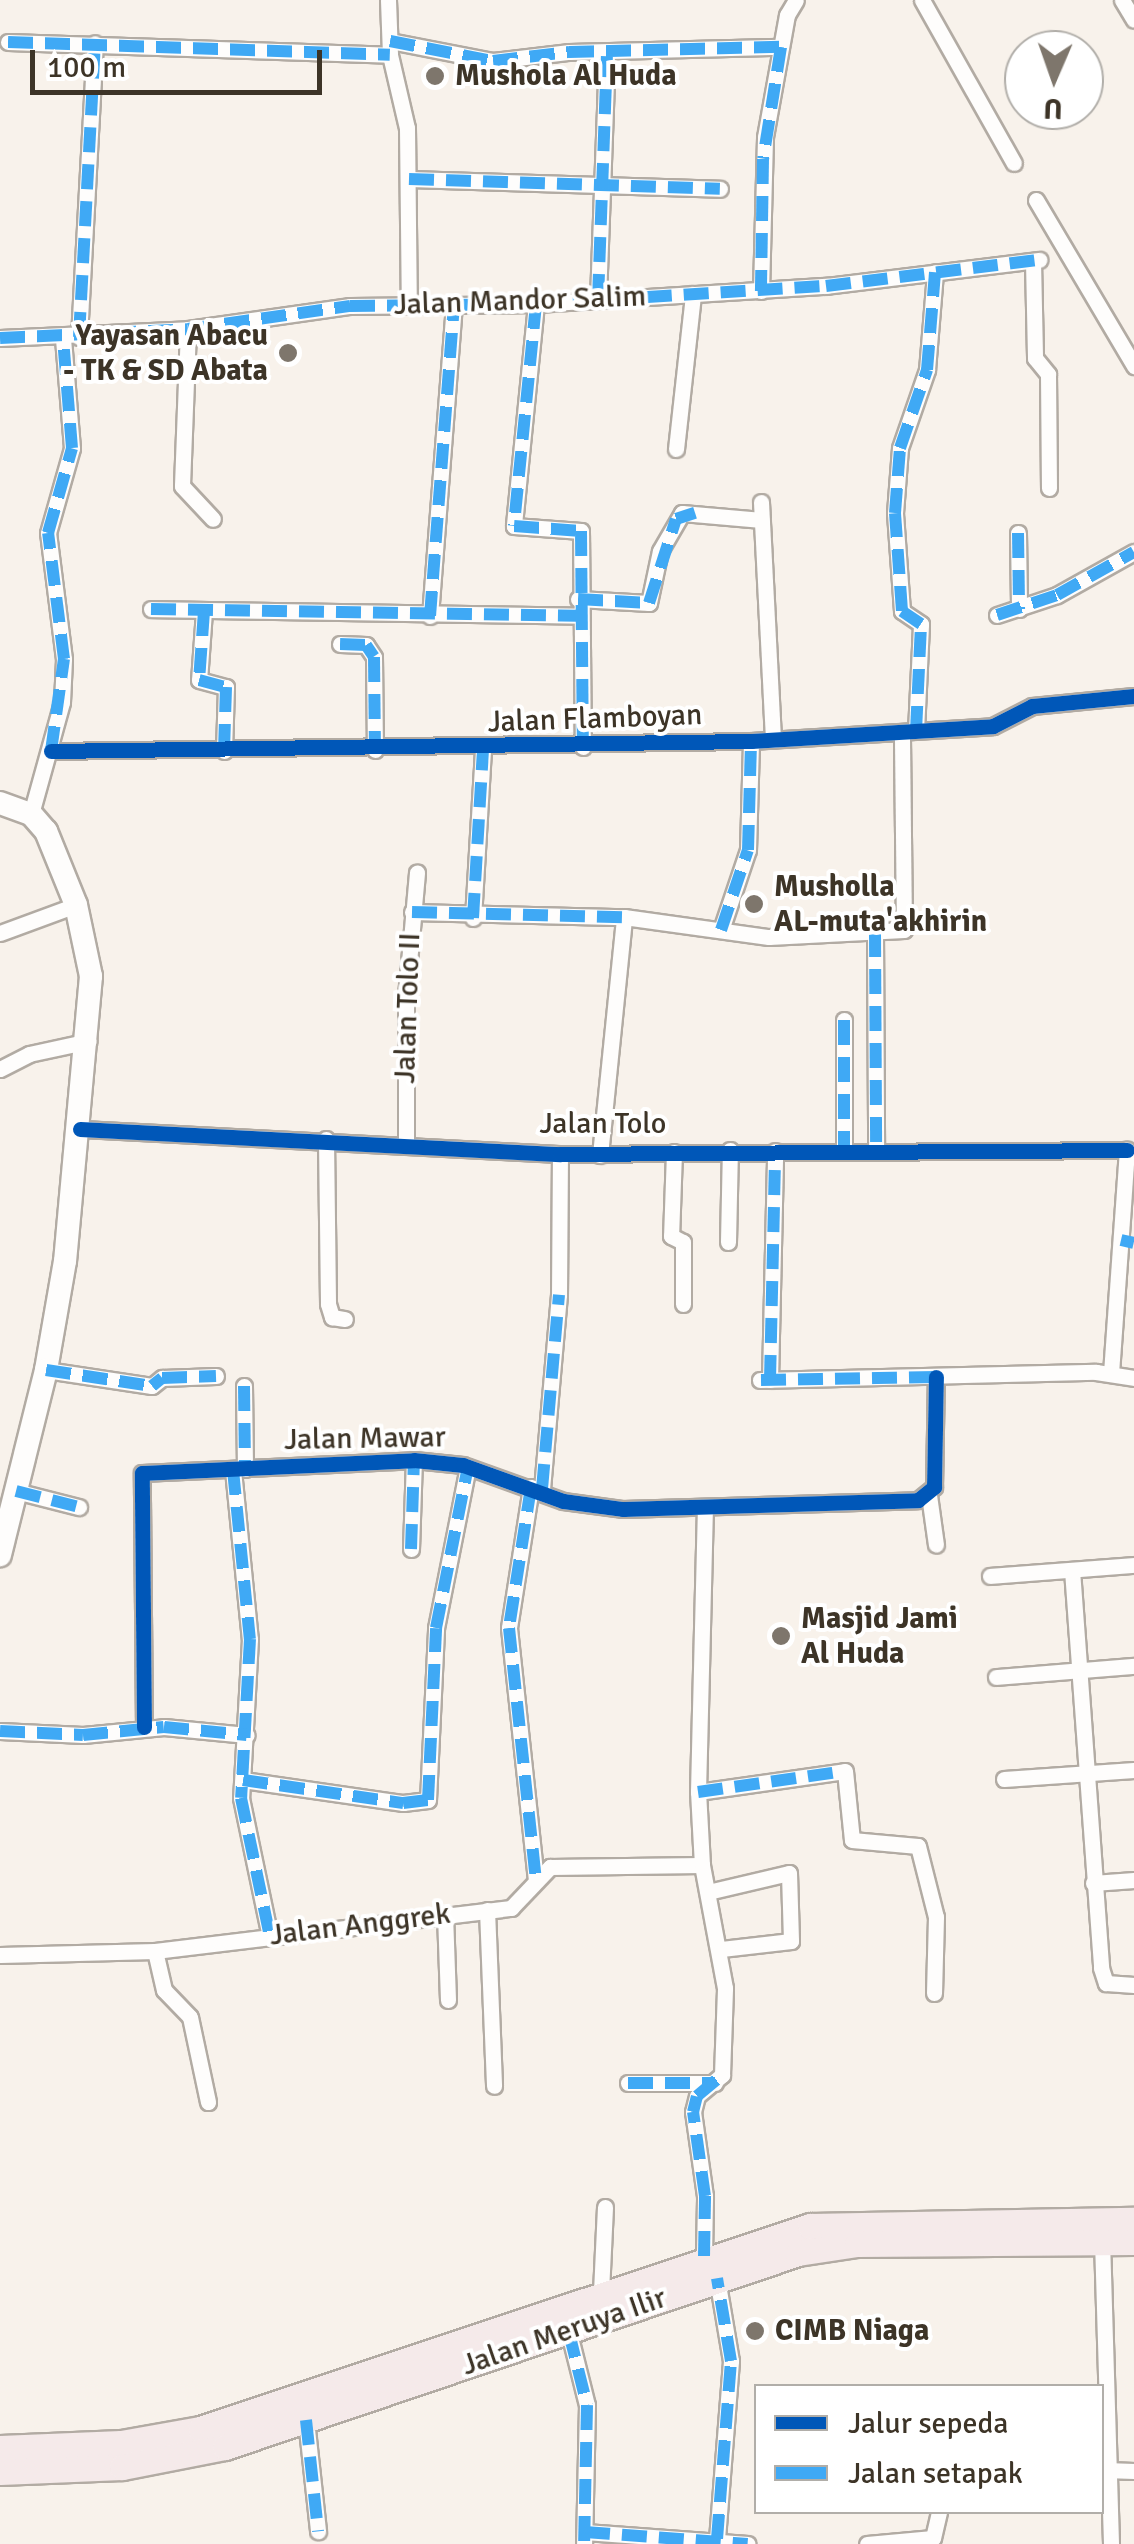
<!DOCTYPE html>
<style>
body{margin:0}
#map{position:relative;width:1134px;height:2544px;overflow:hidden;background:#f8f2eb;font-family:Signika,sans-serif}
div>[style]{position:absolute}
[style*='--x']{left:calc(var(--x)*1px);top:calc(var(--y)*1px);width:calc(var(--w)*1px);rotate:calc(var(--a)*1deg)}
.roads{filter:drop-shadow(2px 0 #b2aba3) drop-shadow(-2px 0 #b2aba3) drop-shadow(0 2px #b2aba3) drop-shadow(0 -2px #b2aba3)}
.minor>*{height:15px;margin:-7.5px;padding:0 7.5px;transform-origin:7.5px;border-radius:7.5px;background:#fefdfc}
.secondary>*{height:22px;margin:-11px;padding:0 11px;transform-origin:11px;border-radius:11px;background:#fefdfc}
.primary>*{height:25px;margin:-12.5px;padding:0 12.5px;transform-origin:12.5px;border-radius:12.5px;background:#f5eaea}
.quiet>*{height:12px;margin-top:-6px;transform-origin:0;background:repeating-linear-gradient(90deg,#3fa9f5 0 25px,transparent 0 37px)}
.cycleway>*{height:15px;margin:-7.5px;padding:0 7.5px;transform-origin:7.5px;border-radius:7.5px;background:#0057b8}
.dots>*{width:28px;height:28px;translate:-50% -50%;box-sizing:border-box;border:5px solid #fff;border-radius:50%}
span{translate:-50% -50%;white-space:nowrap;text-align:center;line-height:1.15;-webkit-text-stroke:8px #fff;paint-order:stroke}
.poi-label{font-size:30px;color:#3d3427;font-weight:700}
.left{translate:0 -50%;text-align:left}
.right{translate:-100% -50%;text-align:right}
.street-label{font-size:30px;color:#3d3427}
.legend{position:absolute;left:754px;top:2384px;width:350px;height:130px;box-sizing:border-box;background:#fff;border:2px solid #b1aea9;margin:0;padding:12px 18px;list-style:none;font-size:30px;color:#3d3427}
.legend li{display:flex;align-items:center;gap:20px;height:50px}
.legend b{width:50px;border:2px solid #b1aea9}
.north{position:absolute;left:1004px;top:30px;width:100px;height:100px;box-sizing:border-box;background:#fff;border:2px solid #b1aea9;border-radius:50%;rotate:182deg;font-size:28px;font-weight:700;line-height:40px;text-align:center;color:#3d3427}
.north::after{content:'';display:block;margin:auto;width:35px;height:45px;background:#7e766c;clip-path:polygon(50% 0,100% 100%,50% 72%,0 100%)}
.scale{position:absolute;left:30px;top:50px;width:292px;height:45px;box-sizing:border-box;border:5px solid #3d3427;border-top:0;padding-left:12px;font-size:30px;line-height:35px;white-space:nowrap;color:#3d3427;-webkit-text-stroke:8px #fff;paint-order:stroke}
</style>
<div id="map">
<div class="roads">
<div class="minor">
<div style="--x:388;--y:0;--w:55;--a:87.9"></div>
<div style="--x:390;--y:55;--w:75;--a:76.9"></div>
<div style="--x:407;--y:128;--w:178;--a:89.4"></div>
<div style="--x:922;--y:0;--w:187;--a:60.6"></div>
<div style="--x:1122;--y:0;--w:23;--a:59"></div>
<div style="--x:390;--y:41;--w:105;--a:11"></div>
<div style="--x:493;--y:61;--w:77;--a:-6.8"></div>
<div style="--x:569;--y:52;--w:212;--a:-1.4"></div>
<div style="--x:8;--y:42;--w:382;--a:1.9"></div>
<div style="--x:409;--y:179;--w:311;--a:1.8"></div>
<div style="--x:1036;--y:200;--w:193;--a:59.4"></div>
<div style="--x:1033;--y:261;--w:97;--a:88.8"></div>
<div style="--x:1035;--y:358;--w:21;--a:51"></div>
<div style="--x:1048;--y:374;--w:114;--a:89.5"></div>
<div style="--x:761;--y:291;--w:154;--a:-88.5"></div>
<div style="--x:765;--y:137;--w:124;--a:-79.8"></div>
<div style="--x:787;--y:15;--w:17;--a:-59"></div>
<div style="--x:598;--y:299;--w:243;--a:-87.9"></div>
<div style="--x:536;--y:304;--w:223;--a:95.7"></div>
<div style="--x:514;--y:526;--w:67;--a:4.3"></div>
<div style="--x:581;--y:531;--w:216;--a:89.5"></div>
<div style="--x:188;--y:329;--w:157;--a:92.2"></div>
<div style="--x:182;--y:486;--w:45;--a:46.8"></div>
<div style="--x:79;--y:337;--w:294;--a:-86.9"></div>
<div style="--x:0;--y:338;--w:188;--a:-2.7"></div>
<div style="--x:188;--y:329;--w:164;--a:-8.1"></div>
<div style="--x:350;--y:306;--w:186;--a:-0.6"></div>
<div style="--x:536;--y:304;--w:291;--a:-3.6"></div>
<div style="--x:826;--y:286;--w:215;--a:-7"></div>
<div style="--x:676;--y:449;--w:156;--a:-83.7"></div>
<div style="--x:761;--y:502;--w:238;--a:87.1"></div>
<div style="--x:1018;--y:533;--w:76;--a:89.2"></div>
<div style="--x:578;--y:599;--w:71;--a:3.2"></div>
<div style="--x:649;--y:603;--w:53;--a:-78.1"></div>
<div style="--x:660;--y:551;--w:44;--a:-59.9"></div>
<div style="--x:682;--y:513;--w:80;--a:5"></div>
<div style="--x:151;--y:609;--w:426;--a:0.9"></div>
<div style="--x:204;--y:611;--w:69;--a:94.1"></div>
<div style="--x:199;--y:680;--w:28;--a:15"></div>
<div style="--x:226;--y:687;--w:64;--a:91.8"></div>
<div style="--x:997;--y:615;--w:63;--a:-18.4"></div>
<div style="--x:1057;--y:595;--w:88;--a:-29.2"></div>
<div style="--x:430;--y:616;--w:312;--a:-85.6"></div>
<div style="--x:340;--y:644;--w:26;--a:2"></div>
<div style="--x:366;--y:645;--w:14;--a:56"></div>
<div style="--x:374;--y:657;--w:93;--a:89.4"></div>
<div style="--x:916;--y:731;--w:107;--a:-87.3"></div>
<div style="--x:921;--y:624;--w:23;--a:-146"></div>
<div style="--x:902;--y:611;--w:98;--a:-94.1"></div>
<div style="--x:895;--y:513;--w:65;--a:-85.6"></div>
<div style="--x:900;--y:448;--w:83;--a:-70.9"></div>
<div style="--x:927;--y:370;--w:98;--a:-85.3"></div>
<div style="--x:51;--y:751;--w:700;--a:-0.82"></div>
<div style="--x:751;--y:741;--w:242;--a:-3.5"></div>
<div style="--x:993;--y:726;--w:44;--a:-27.1"></div>
<div style="--x:1032;--y:706;--w:102;--a:-5.6"></div>
<div style="--x:31;--y:814;--w:116;--a:-74.5"></div>
<div style="--x:62;--y:702;--w:43;--a:-87.3"></div>
<div style="--x:64;--y:659;--w:127;--a:-97.2"></div>
<div style="--x:48;--y:533;--w:88;--a:-74.2"></div>
<div style="--x:72;--y:448;--w:110;--a:-94.7"></div>
<div style="--x:412;--y:912;--w:212;--a:1.4"></div>
<div style="--x:624;--y:917;--w:146;--a:7.9"></div>
<div style="--x:769;--y:937;--w:135;--a:-3"></div>
<div style="--x:904;--y:930;--w:198;--a:-90.6"></div>
<div style="--x:473;--y:918;--w:169;--a:-86.6"></div>
<div style="--x:721;--y:930;--w:84;--a:-71.4"></div>
<div style="--x:748;--y:850;--w:109;--a:-88.4"></div>
<div style="--x:875;--y:932;--w:219;--a:89.7"></div>
<div style="--x:0;--y:933;--w:81;--a:-20.2"></div>
<div style="--x:844;--y:1020;--w:131;--a:90"></div>
<div style="--x:0;--y:1069;--w:33;--a:-27"></div>
<div style="--x:29;--y:1054;--w:61;--a:-12.2"></div>
<div style="--x:80;--y:1129;--w:481;--a:3"></div>
<div style="--x:560;--y:1154;--w:567;--a:-0.4"></div>
<div style="--x:326;--y:1139;--w:165;--a:89.3"></div>
<div style="--x:328;--y:1304;--w:14;--a:73"></div>
<div style="--x:332;--y:1317;--w:13;--a:9"></div>
<div style="--x:406;--y:1143;--w:147;--a:-90"></div>
<div style="--x:406;--y:996;--w:124;--a:-84.9"></div>
<div style="--x:674;--y:1152;--w:84;--a:92"></div>
<div style="--x:671;--y:1236;--w:13;--a:27"></div>
<div style="--x:683;--y:1242;--w:62;--a:90"></div>
<div style="--x:600;--y:1155;--w:239;--a:-84.2"></div>
<div style="--x:728;--y:1242;--w:92;--a:-88.8"></div>
<div style="--x:46;--y:1370;--w:107;--a:8.6"></div>
<div style="--x:152;--y:1386;--w:13;--a:-39"></div>
<div style="--x:162;--y:1378;--w:54;--a:-2.1"></div>
<div style="--x:1111;--y:1373;--w:224;--a:-85.9"></div>
<div style="--x:760;--y:1380;--w:336;--a:-1.4"></div>
<div style="--x:1096;--y:1372;--w:38;--a:9"></div>
<div style="--x:770;--y:1380;--w:229;--a:-88.7"></div>
<div style="--x:244;--y:1386;--w:83;--a:89.3"></div>
<div style="--x:233;--y:1470;--w:170;--a:84.3"></div>
<div style="--x:250;--y:1639;--w:159;--a:93.2"></div>
<div style="--x:241;--y:1798;--w:142;--a:78.2"></div>
<div style="--x:531;--y:1487;--w:143;--a:98.9"></div>
<div style="--x:509;--y:1628;--w:252;--a:83.9"></div>
<div style="--x:542;--y:1489;--w:195;--a:-85"></div>
<div style="--x:559;--y:1295;--w:141;--a:-89.6"></div>
<div style="--x:16;--y:1491;--w:65;--a:14.3"></div>
<div style="--x:929;--y:1495;--w:50;--a:82"></div>
<div style="--x:411;--y:1549;--w:89;--a:-88.1"></div>
<div style="--x:1072;--y:1570;--w:399;--a:85.8"></div>
<div style="--x:1101;--y:1968;--w:16;--a:72"></div>
<div style="--x:1106;--y:1983;--w:28;--a:4"></div>
<div style="--x:990;--y:1576;--w:144;--a:-4.4"></div>
<div style="--x:996;--y:1677;--w:138;--a:-4.6"></div>
<div style="--x:144;--y:1727;--w:254;--a:-90.5"></div>
<div style="--x:142;--y:1473;--w:272;--a:-2.7"></div>
<div style="--x:414;--y:1460;--w:49;--a:5.8"></div>
<div style="--x:463;--y:1465;--w:106;--a:19.8"></div>
<div style="--x:563;--y:1501;--w:61;--a:7.6"></div>
<div style="--x:623;--y:1509;--w:295;--a:-1.7"></div>
<div style="--x:918;--y:1500;--w:21;--a:-39"></div>
<div style="--x:934;--y:1487;--w:110;--a:-89"></div>
<div style="--x:0;--y:1731;--w:83;--a:2.8"></div>
<div style="--x:83;--y:1735;--w:81;--a:-5.6"></div>
<div style="--x:164;--y:1727;--w:83;--a:5.5"></div>
<div style="--x:1004;--y:1779;--w:130;--a:-4"></div>
<div style="--x:243;--y:1780;--w:162;--a:8.2"></div>
<div style="--x:403;--y:1803;--w:25;--a:-7"></div>
<div style="--x:428;--y:1800;--w:172;--a:-87.3"></div>
<div style="--x:436;--y:1628;--w:164;--a:-78.8"></div>
<div style="--x:698;--y:1792;--w:148;--a:-8.1"></div>
<div style="--x:845;--y:1771;--w:69;--a:84.2"></div>
<div style="--x:852;--y:1840;--w:66;--a:5.2"></div>
<div style="--x:918;--y:1846;--w:73;--a:75.8"></div>
<div style="--x:936;--y:1917;--w:76;--a:91.5"></div>
<div style="--x:1093;--y:1883;--w:41;--a:-4.2"></div>
<div style="--x:708;--y:1892;--w:83;--a:-13.2"></div>
<div style="--x:789;--y:1873;--w:68;--a:88.3"></div>
<div style="--x:791;--y:1941;--w:70;--a:173.5"></div>
<div style="--x:487;--y:1910;--w:176;--a:87.7"></div>
<div style="--x:445;--y:1914;--w:86;--a:88"></div>
<div style="--x:155;--y:1951;--w:40;--a:77"></div>
<div style="--x:164;--y:1990;--w:37;--a:46"></div>
<div style="--x:190;--y:2017;--w:87;--a:78"></div>
<div style="--x:0;--y:1955;--w:155;--a:-1.5"></div>
<div style="--x:155;--y:1951;--w:359;--a:-6.9"></div>
<div style="--x:511;--y:1908;--w:57;--a:-46.4"></div>
<div style="--x:550;--y:1867;--w:152;--a:-0.8"></div>
<div style="--x:628;--y:2083;--w:87;--a:0"></div>
<div style="--x:1102;--y:2240;--w:304;--a:88.3"></div>
<div style="--x:704;--y:2256;--w:60;--a:-89"></div>
<div style="--x:705;--y:2196;--w:85;--a:-98.1"></div>
<div style="--x:693;--y:2112;--w:16;--a:-76"></div>
<div style="--x:697;--y:2096;--w:33;--a:-40"></div>
<div style="--x:722;--y:2075;--w:87;--a:-88"></div>
<div style="--x:725;--y:1988;--w:125;--a:-100.6"></div>
<div style="--x:702;--y:1865;--w:73;--a:-93.1"></div>
<div style="--x:698;--y:1792;--w:283;--a:-88.6"></div>
<div style="--x:601;--y:2292;--w:85;--a:-87.3"></div>
<div style="--x:569;--y:2333;--w:74;--a:76"></div>
<div style="--x:587;--y:2405;--w:139;--a:91.2"></div>
<div style="--x:306;--y:2420;--w:112;--a:83.8"></div>
<div style="--x:1105;--y:2470;--w:29;--a:2"></div>
<div style="--x:585;--y:2532;--w:163;--a:4.2"></div>
<div style="--x:717;--y:2539;--w:179;--a:-85.5"></div>
<div style="--x:731;--y:2361;--w:84;--a:-99.6"></div>
<div style="--x:867;--y:2544;--w:66;--a:-5.2"></div>
<div style="--x:933;--y:2538;--w:27;--a:-77"></div>
</div>
<div class="secondary">
<div style="--x:0;--y:803;--w:33;--a:20"></div>
<div style="--x:31;--y:814;--w:23;--a:49"></div>
<div style="--x:46;--y:831;--w:80;--a:67.9"></div>
<div style="--x:76;--y:905;--w:73;--a:78.1"></div>
<div style="--x:91;--y:976;--w:286;--a:95.2"></div>
<div style="--x:65;--y:1261;--w:111;--a:99.9"></div>
<div style="--x:46;--y:1370;--w:191;--a:104"></div>
</div>
<div class="primary">
<div style="--x:0;--y:2448;--w:121;--a:-2.4"></div>
<div style="--x:121;--y:2443;--w:80;--a:-10"></div>
<div style="--x:200;--y:2429;--w:643;--a:-18.41"></div>
<div style="--x:810;--y:2226;--w:324;--a:-1.1"></div>
<div style="--x:0;--y:2472;--w:122;--a:-2.3"></div>
<div style="--x:122;--y:2467;--w:105;--a:-11"></div>
<div style="--x:225;--y:2447;--w:605;--a:-18.7"></div>
<div style="--x:798;--y:2253;--w:60;--a:-8.7"></div>
<div style="--x:857;--y:2244;--w:277;--a:-0.4"></div>
</div>
</div>
<div class="quiet">
<div style="--x:390;--y:41;--w:105;--a:11"></div>
<div style="--x:493;--y:61;--w:77;--a:-6.8"></div>
<div style="--x:569;--y:52;--w:212;--a:-1.4"></div>
<div style="--x:781;--y:47;--w:113;--a:99.1"></div>
<div style="--x:763;--y:159;--w:132;--a:90.9"></div>
<div style="--x:8;--y:42;--w:382;--a:1.9"></div>
<div style="--x:409;--y:179;--w:311;--a:1.8"></div>
<div style="--x:598;--y:299;--w:243;--a:-87.9"></div>
<div style="--x:536;--y:304;--w:223;--a:95.7"></div>
<div style="--x:514;--y:526;--w:67;--a:4.3"></div>
<div style="--x:581;--y:531;--w:216;--a:89.5"></div>
<div style="--x:79;--y:337;--w:294;--a:-86.9"></div>
<div style="--x:0;--y:338;--w:188;--a:-2.7"></div>
<div style="--x:188;--y:329;--w:164;--a:-8.1"></div>
<div style="--x:350;--y:306;--w:186;--a:-0.6"></div>
<div style="--x:536;--y:304;--w:291;--a:-3.6"></div>
<div style="--x:826;--y:286;--w:215;--a:-7"></div>
<div style="--x:1018;--y:533;--w:76;--a:89.2"></div>
<div style="--x:578;--y:599;--w:71;--a:3.2"></div>
<div style="--x:649;--y:603;--w:88;--a:-72.2"></div>
<div style="--x:676;--y:519;--w:20;--a:-18"></div>
<div style="--x:151;--y:609;--w:426;--a:0.9"></div>
<div style="--x:204;--y:611;--w:69;--a:94.1"></div>
<div style="--x:199;--y:680;--w:28;--a:15"></div>
<div style="--x:226;--y:687;--w:64;--a:91.8"></div>
<div style="--x:997;--y:615;--w:63;--a:-18.4"></div>
<div style="--x:1057;--y:595;--w:88;--a:-29.2"></div>
<div style="--x:430;--y:616;--w:312;--a:-85.6"></div>
<div style="--x:340;--y:644;--w:26;--a:2"></div>
<div style="--x:366;--y:645;--w:14;--a:56"></div>
<div style="--x:374;--y:657;--w:93;--a:89.4"></div>
<div style="--x:916;--y:731;--w:107;--a:-87.3"></div>
<div style="--x:921;--y:624;--w:23;--a:-146"></div>
<div style="--x:902;--y:611;--w:98;--a:-94.1"></div>
<div style="--x:895;--y:513;--w:65;--a:-85.6"></div>
<div style="--x:900;--y:448;--w:83;--a:-70.9"></div>
<div style="--x:927;--y:370;--w:98;--a:-85.3"></div>
<div style="--x:51;--y:751;--w:93;--a:-82"></div>
<div style="--x:64;--y:659;--w:127;--a:-97.2"></div>
<div style="--x:48;--y:533;--w:88;--a:-74.2"></div>
<div style="--x:72;--y:448;--w:110;--a:-94.7"></div>
<div style="--x:412;--y:912;--w:212;--a:1.4"></div>
<div style="--x:473;--y:918;--w:169;--a:-86.6"></div>
<div style="--x:721;--y:930;--w:84;--a:-71.4"></div>
<div style="--x:748;--y:850;--w:109;--a:-88.4"></div>
<div style="--x:875;--y:932;--w:219;--a:89.7"></div>
<div style="--x:844;--y:1020;--w:131;--a:90"></div>
<div style="--x:1121;--y:1240;--w:13;--a:13"></div>
<div style="--x:46;--y:1370;--w:107;--a:8.6"></div>
<div style="--x:152;--y:1386;--w:13;--a:-39"></div>
<div style="--x:162;--y:1378;--w:54;--a:-2.1"></div>
<div style="--x:761;--y:1380;--w:175;--a:-1"></div>
<div style="--x:770;--y:1380;--w:229;--a:-88.7"></div>
<div style="--x:244;--y:1386;--w:83;--a:89.3"></div>
<div style="--x:226;--y:1470;--w:7;--a:0"></div>
<div style="--x:233;--y:1470;--w:170;--a:84.3"></div>
<div style="--x:250;--y:1639;--w:159;--a:93.2"></div>
<div style="--x:241;--y:1798;--w:142;--a:78.2"></div>
<div style="--x:531;--y:1487;--w:143;--a:98.9"></div>
<div style="--x:509;--y:1628;--w:252;--a:83.9"></div>
<div style="--x:542;--y:1489;--w:195;--a:-85"></div>
<div style="--x:16;--y:1491;--w:65;--a:14.3"></div>
<div style="--x:411;--y:1549;--w:89;--a:-88.1"></div>
<div style="--x:0;--y:1731;--w:83;--a:2.8"></div>
<div style="--x:83;--y:1735;--w:81;--a:-5.6"></div>
<div style="--x:164;--y:1727;--w:83;--a:5.5"></div>
<div style="--x:243;--y:1780;--w:162;--a:8.2"></div>
<div style="--x:403;--y:1803;--w:25;--a:-7"></div>
<div style="--x:428;--y:1800;--w:172;--a:-87.3"></div>
<div style="--x:436;--y:1628;--w:164;--a:-78.8"></div>
<div style="--x:698;--y:1792;--w:148;--a:-8.1"></div>
<div style="--x:628;--y:2083;--w:87;--a:0"></div>
<div style="--x:704;--y:2256;--w:60;--a:-89"></div>
<div style="--x:705;--y:2196;--w:85;--a:-98.1"></div>
<div style="--x:693;--y:2112;--w:16;--a:-76"></div>
<div style="--x:697;--y:2096;--w:33;--a:-40"></div>
<div style="--x:569;--y:2333;--w:74;--a:76"></div>
<div style="--x:587;--y:2405;--w:139;--a:91.2"></div>
<div style="--x:306;--y:2420;--w:112;--a:83.8"></div>
<div style="--x:585;--y:2532;--w:163;--a:4.2"></div>
<div style="--x:717;--y:2539;--w:179;--a:-85.5"></div>
<div style="--x:731;--y:2361;--w:84;--a:-99.6"></div>
</div>
<div class="cycleway">
<div style="--x:51;--y:751;--w:700;--a:-0.82"></div>
<div style="--x:751;--y:741;--w:242;--a:-3.5"></div>
<div style="--x:993;--y:726;--w:44;--a:-27.1"></div>
<div style="--x:1032;--y:706;--w:102;--a:-5.6"></div>
<div style="--x:80;--y:1129;--w:481;--a:3"></div>
<div style="--x:560;--y:1154;--w:567;--a:-0.4"></div>
<div style="--x:144;--y:1727;--w:254;--a:-90.5"></div>
<div style="--x:142;--y:1473;--w:272;--a:-2.7"></div>
<div style="--x:414;--y:1460;--w:49;--a:5.8"></div>
<div style="--x:463;--y:1465;--w:106;--a:19.8"></div>
<div style="--x:563;--y:1501;--w:61;--a:7.6"></div>
<div style="--x:623;--y:1509;--w:295;--a:-1.7"></div>
<div style="--x:918;--y:1500;--w:21;--a:-39"></div>
<div style="--x:934;--y:1487;--w:110;--a:-89"></div>
</div>
<div class="dots">
<div style="left:435px;top:76px;background:#7e766c"></div>
<div style="left:288px;top:353px;background:#7e766c"></div>
<div style="left:754px;top:904px;background:#7e766c"></div>
<div style="left:781px;top:1636px;background:#7e766c"></div>
<div style="left:755px;top:2331px;background:#7e766c"></div>
</div>
<div class="poi-label">
<span class="left" style="left:455px;top:76px">Mushola Al Huda</span>
<span class="right" style="left:268px;top:353px">Yayasan Abacu<br>- TK &amp; SD Abata</span>
<span class="left" style="left:774px;top:904px">Musholla<br>AL-muta'akhirin</span>
<span class="left" style="left:801px;top:1636px">Masjid Jami<br>Al Huda</span>
<span class="left" style="left:775px;top:2331px">CIMB Niaga</span>
</div>
<div class="street-label">
<span style="left:520px;top:301px;rotate:-2deg">Jalan Mandor Salim</span>
<span style="left:595px;top:719px;rotate:-2deg">Jalan Flamboyan</span>
<span style="left:408px;top:1008px;rotate:-88deg">Jalan Tolo II</span>
<span style="left:603px;top:1124px">Jalan Tolo</span>
<span style="left:365px;top:1439px;rotate:-1deg">Jalan Mawar</span>
<span style="left:360px;top:1925px;rotate:-7deg">Jalan Anggrek</span>
<span style="left:564px;top:2332px;rotate:-19deg">Jalan Meruya Ilir</span>
</div>
<ul class="legend">
<li><b style="height:12px;background:#0057b8"></b>Jalur sepeda</li>
<li><b style="height:12px;background:#3fa9f5"></b>Jalan setapak</li>
</ul>
<div class="north">U</div>
<div class="scale">100 m</div>
</div>
